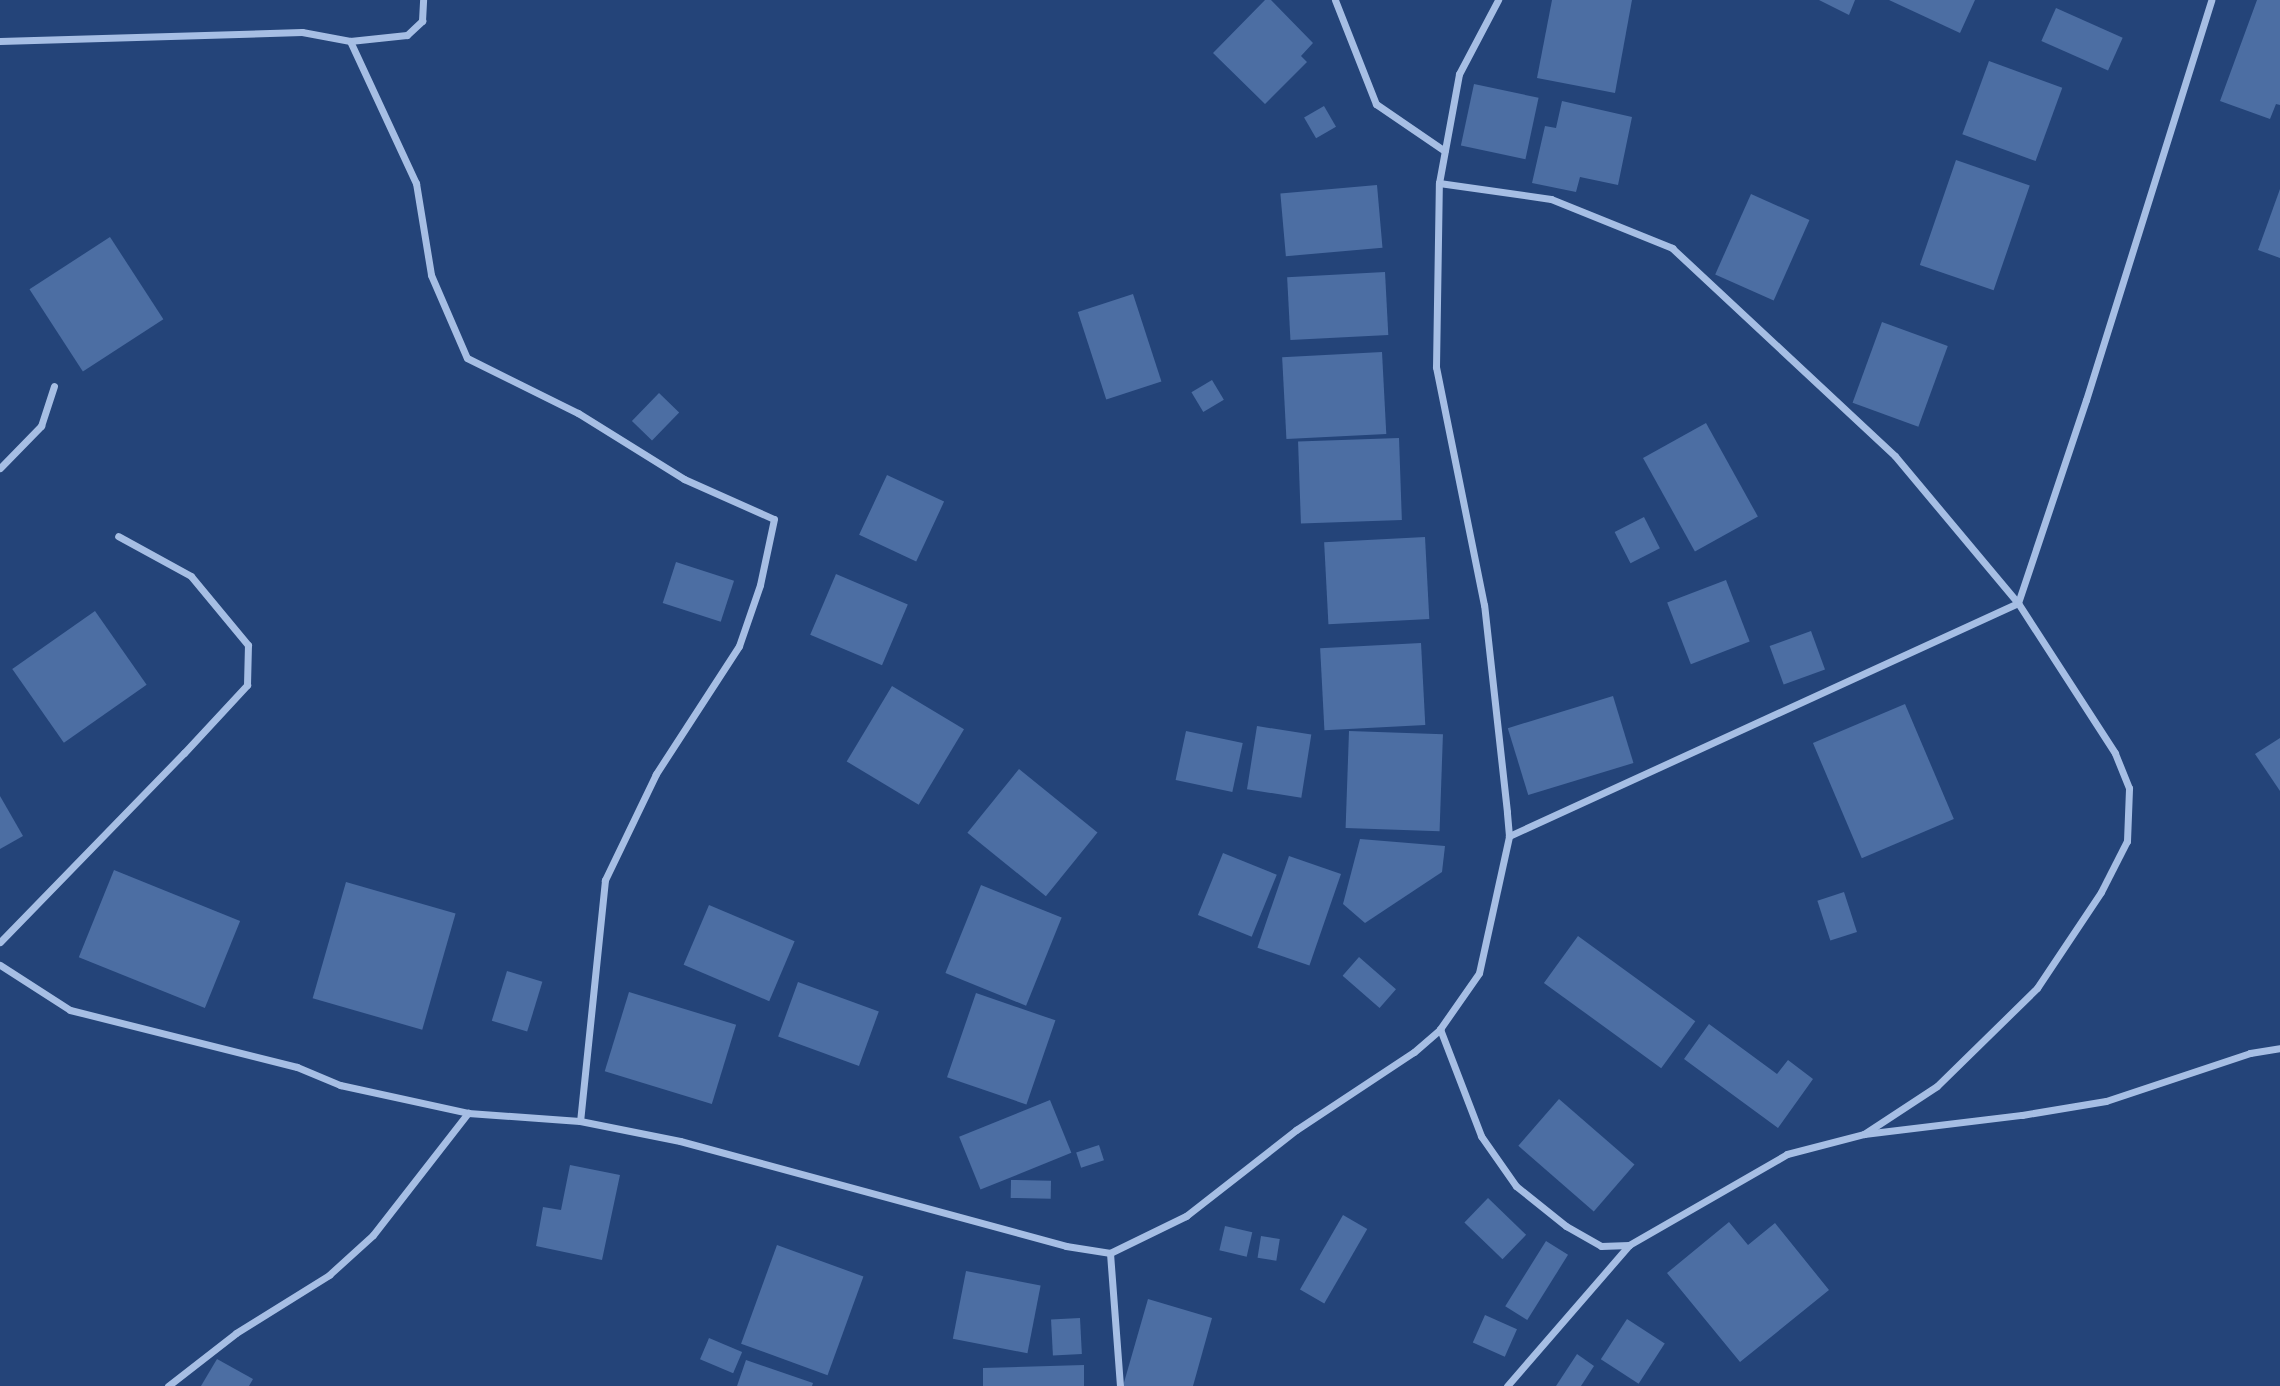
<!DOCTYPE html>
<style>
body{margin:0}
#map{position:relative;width:2280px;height:1386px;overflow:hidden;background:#244479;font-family:Montserrat,sans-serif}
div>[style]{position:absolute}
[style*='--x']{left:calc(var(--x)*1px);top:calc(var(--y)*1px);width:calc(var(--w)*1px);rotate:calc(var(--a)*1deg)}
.building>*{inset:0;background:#4c6ea3;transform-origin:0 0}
.minor>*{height:7px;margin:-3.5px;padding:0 3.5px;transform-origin:3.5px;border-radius:3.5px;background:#a6bee4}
span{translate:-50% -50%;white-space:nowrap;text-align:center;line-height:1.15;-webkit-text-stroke:6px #244479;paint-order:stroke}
</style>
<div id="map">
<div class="building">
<div style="clip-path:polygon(1265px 0,1271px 0,1313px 43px,1301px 56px,1307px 62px,1265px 104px,1213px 53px)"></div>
<div style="clip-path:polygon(1552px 0,1632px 0,1615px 93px,1537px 78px)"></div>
<div style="clip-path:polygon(1819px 0,1855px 0,1849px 15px)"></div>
<div style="clip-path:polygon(1889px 0,1975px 0,1960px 33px)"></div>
<div style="clip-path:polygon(2257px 0,2280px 0,2280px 105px,2276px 104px,2270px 119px,2220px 101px)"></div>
<div style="left:2056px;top:8px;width:73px;height:36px;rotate:24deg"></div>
<div style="left:1989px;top:61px;width:78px;height:78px;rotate:20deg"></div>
<div style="left:1474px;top:84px;width:66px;height:63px;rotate:12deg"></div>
<div style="clip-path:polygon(1562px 101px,1632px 117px,1618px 185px,1580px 177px,1576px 192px,1532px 183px,1545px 126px,1556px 128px)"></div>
<div style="left:1324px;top:106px;width:24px;height:23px;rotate:60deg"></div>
<div style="left:1956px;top:160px;width:78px;height:111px;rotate:19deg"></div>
<div style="left:1377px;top:185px;width:63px;height:97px;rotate:85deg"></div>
<div style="clip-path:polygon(2280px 189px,2280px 258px,2258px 250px)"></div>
<div style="left:1751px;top:194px;width:64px;height:88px;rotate:24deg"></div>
<div style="left:110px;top:237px;width:98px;height:96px;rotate:57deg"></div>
<div style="left:1385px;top:272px;width:63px;height:98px;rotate:87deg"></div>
<div style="left:1133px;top:294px;width:92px;height:58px;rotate:72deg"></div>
<div style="left:1882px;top:322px;width:70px;height:86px;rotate:20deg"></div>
<div style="left:1382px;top:352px;width:82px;height:100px;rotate:87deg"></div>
<div style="left:1212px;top:380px;width:23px;height:24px;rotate:59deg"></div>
<div style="left:659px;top:393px;width:28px;height:39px;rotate:44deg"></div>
<div style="left:1706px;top:423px;width:107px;height:72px;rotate:61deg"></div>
<div style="left:1399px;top:438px;width:82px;height:101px;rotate:88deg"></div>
<div style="left:887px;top:475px;width:63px;height:66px;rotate:25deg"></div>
<div style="left:1644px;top:517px;width:35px;height:33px;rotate:63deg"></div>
<div style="left:1425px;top:537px;width:82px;height:101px;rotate:87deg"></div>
<div style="left:676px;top:562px;width:61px;height:43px;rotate:18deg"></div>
<div style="left:836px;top:574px;width:78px;height:66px;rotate:23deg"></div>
<div style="left:1726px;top:580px;width:66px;height:63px;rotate:69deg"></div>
<div style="left:95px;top:611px;width:90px;height:101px;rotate:55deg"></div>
<div style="left:1811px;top:631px;width:41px;height:44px;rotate:70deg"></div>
<div style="left:1421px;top:643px;width:82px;height:101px;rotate:87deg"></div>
<div style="left:892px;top:686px;width:84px;height:88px;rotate:31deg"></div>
<div style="left:1613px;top:696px;width:70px;height:110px;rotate:73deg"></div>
<div style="left:1905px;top:704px;width:125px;height:100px;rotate:67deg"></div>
<div style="left:1257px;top:726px;width:55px;height:64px;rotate:9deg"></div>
<div style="left:1186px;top:731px;width:58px;height:50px;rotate:12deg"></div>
<div style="left:1349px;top:731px;width:94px;height:97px;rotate:2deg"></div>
<div style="clip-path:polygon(2280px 738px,2280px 791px,2255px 754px)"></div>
<div style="left:1019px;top:769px;width:101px;height:82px;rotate:39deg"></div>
<div style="clip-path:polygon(0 796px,23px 836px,0 849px)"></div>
<div style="clip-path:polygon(1360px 839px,1445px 846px,1442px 872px,1365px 923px,1343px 904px)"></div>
<div style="left:1223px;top:853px;width:58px;height:67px;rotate:22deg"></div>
<div style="left:1289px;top:856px;width:55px;height:97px;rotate:19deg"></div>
<div style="left:114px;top:870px;width:136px;height:94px;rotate:22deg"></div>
<div style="left:346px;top:882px;width:114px;height:121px;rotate:16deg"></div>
<div style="left:981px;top:885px;width:87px;height:95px;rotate:22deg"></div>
<div style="left:1844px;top:892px;width:42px;height:28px;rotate:72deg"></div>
<div style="left:709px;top:905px;width:93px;height:65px;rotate:23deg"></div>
<div style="left:1578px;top:936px;width:145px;height:58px;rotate:36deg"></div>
<div style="left:1359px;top:957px;width:49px;height:25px;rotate:41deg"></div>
<div style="left:507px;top:971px;width:37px;height:52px;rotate:17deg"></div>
<div style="left:798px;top:982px;width:86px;height:58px;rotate:20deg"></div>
<div style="left:629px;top:992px;width:112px;height:83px;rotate:17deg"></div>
<div style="left:976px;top:993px;width:84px;height:89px;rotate:19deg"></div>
<div style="clip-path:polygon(1709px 1024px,1777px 1074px,1788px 1060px,1813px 1079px,1778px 1128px,1684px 1059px)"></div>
<div style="left:1559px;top:1099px;width:100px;height:62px;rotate:41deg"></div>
<div style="left:1050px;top:1100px;width:57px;height:98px;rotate:68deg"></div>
<div style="left:1099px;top:1145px;width:16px;height:24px;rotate:72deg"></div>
<div style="clip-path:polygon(570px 1165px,620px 1175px,602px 1260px,536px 1246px,543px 1207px,561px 1210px)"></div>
<div style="left:1011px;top:1180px;width:40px;height:18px;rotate:1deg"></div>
<div style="left:1488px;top:1198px;width:53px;height:34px;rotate:44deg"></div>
<div style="left:1343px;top:1215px;width:28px;height:86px;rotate:30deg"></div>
<div style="clip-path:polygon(1729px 1222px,1748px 1245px,1775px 1223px,1829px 1290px,1740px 1362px,1667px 1273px)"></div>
<div style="left:1225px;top:1226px;width:28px;height:25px;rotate:13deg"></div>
<div style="left:1261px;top:1236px;width:19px;height:22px;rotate:9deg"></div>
<div style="left:1546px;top:1241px;width:26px;height:77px;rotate:32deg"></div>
<div style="left:777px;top:1245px;width:92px;height:105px;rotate:20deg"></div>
<div style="left:966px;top:1271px;width:76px;height:69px;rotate:11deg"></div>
<div style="clip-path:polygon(1148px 1299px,1212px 1318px,1193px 1386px,1123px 1386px)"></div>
<div style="left:1485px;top:1315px;width:35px;height:30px;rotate:24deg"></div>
<div style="left:1080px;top:1318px;width:36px;height:29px;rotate:87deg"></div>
<div style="left:1627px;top:1319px;width:45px;height:48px;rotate:33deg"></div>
<div style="left:709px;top:1338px;width:36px;height:23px;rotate:23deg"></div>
<div style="clip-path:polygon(1577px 1354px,1594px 1366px,1581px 1386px,1556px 1386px)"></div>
<div style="clip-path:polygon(217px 1359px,253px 1379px,249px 1386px,201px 1386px)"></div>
<div style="clip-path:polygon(746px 1360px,813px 1383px,812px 1386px,737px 1386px)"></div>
<div style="clip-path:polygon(1084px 1365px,1084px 1386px,983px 1386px,983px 1368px)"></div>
</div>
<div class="minor">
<div style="--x:1335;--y:0;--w:112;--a:68.5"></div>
<div style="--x:1376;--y:104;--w:83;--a:34.3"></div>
<div style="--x:0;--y:41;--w:302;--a:-1.7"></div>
<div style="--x:302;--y:32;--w:49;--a:10.6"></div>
<div style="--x:350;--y:41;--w:157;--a:65.1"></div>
<div style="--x:416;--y:183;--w:93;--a:80.7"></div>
<div style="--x:431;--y:275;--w:90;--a:66.6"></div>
<div style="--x:467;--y:358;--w:124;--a:26.4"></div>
<div style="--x:578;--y:413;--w:125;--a:31.9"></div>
<div style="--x:684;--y:479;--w:98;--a:24"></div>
<div style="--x:774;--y:519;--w:67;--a:102"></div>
<div style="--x:760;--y:585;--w:65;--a:109"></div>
<div style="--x:739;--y:646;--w:153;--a:123"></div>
<div style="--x:656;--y:774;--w:118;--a:115.7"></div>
<div style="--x:605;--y:880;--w:242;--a:95.9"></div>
<div style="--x:350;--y:41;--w:57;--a:-6"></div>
<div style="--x:407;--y:35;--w:21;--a:-43"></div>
<div style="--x:422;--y:21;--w:21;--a:-87"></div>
<div style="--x:1439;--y:183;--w:113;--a:8.1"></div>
<div style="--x:1551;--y:199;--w:131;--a:22"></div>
<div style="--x:1672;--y:248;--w:305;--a:43"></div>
<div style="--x:1895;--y:456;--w:192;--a:50.1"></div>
<div style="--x:2018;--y:603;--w:560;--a:155.4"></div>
<div style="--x:0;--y:468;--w:59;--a:-45.7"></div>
<div style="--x:41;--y:426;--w:42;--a:-72"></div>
<div style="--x:0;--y:942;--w:264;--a:-45.8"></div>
<div style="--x:184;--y:753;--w:93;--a:-47.2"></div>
<div style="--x:247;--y:685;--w:40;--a:-88.6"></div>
<div style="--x:248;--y:645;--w:89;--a:-129.6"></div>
<div style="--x:191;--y:576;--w:83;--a:-151.3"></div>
<div style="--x:0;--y:965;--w:83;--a:32.7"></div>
<div style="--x:70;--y:1010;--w:234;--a:14.1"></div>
<div style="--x:297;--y:1067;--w:47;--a:22.7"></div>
<div style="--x:340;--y:1085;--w:131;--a:12.3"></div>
<div style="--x:468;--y:1113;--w:112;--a:4.1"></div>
<div style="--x:580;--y:1121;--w:102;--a:11.3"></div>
<div style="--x:680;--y:1141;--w:400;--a:15.2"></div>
<div style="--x:1066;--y:1246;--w:45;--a:9"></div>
<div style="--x:1110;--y:1253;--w:85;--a:-26"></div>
<div style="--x:1186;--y:1216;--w:140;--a:-38"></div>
<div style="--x:1296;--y:1130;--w:141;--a:-33.5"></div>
<div style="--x:1414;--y:1052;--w:35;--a:-41"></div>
<div style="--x:1440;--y:1029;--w:68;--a:-55.1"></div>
<div style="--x:1479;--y:973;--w:140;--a:-77.6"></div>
<div style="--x:1509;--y:836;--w:24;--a:-95"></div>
<div style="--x:1507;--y:812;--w:208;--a:-96.3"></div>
<div style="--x:1484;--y:605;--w:243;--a:-101.4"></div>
<div style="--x:1436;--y:367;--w:184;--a:-89.1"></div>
<div style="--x:1439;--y:183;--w:111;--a:-79.6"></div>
<div style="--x:1459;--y:74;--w:84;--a:-62.2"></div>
<div style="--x:1440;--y:1029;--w:115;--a:69"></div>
<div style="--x:1481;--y:1136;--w:61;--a:55"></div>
<div style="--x:1516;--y:1186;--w:64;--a:38.7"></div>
<div style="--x:1566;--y:1226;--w:40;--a:29.7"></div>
<div style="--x:1601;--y:1246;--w:28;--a:-2"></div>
<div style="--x:1864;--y:1134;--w:87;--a:-33.3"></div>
<div style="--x:1937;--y:1086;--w:140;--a:-44.4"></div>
<div style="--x:2037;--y:988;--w:115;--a:-56.3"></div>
<div style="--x:2101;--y:892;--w:57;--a:-63"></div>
<div style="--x:2127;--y:841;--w:53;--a:-87.8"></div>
<div style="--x:2129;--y:788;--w:38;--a:-112"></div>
<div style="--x:2115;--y:753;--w:179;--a:-122.9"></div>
<div style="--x:2018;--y:603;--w:214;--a:-71.5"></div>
<div style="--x:2086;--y:400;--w:419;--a:-72.6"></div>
<div style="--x:1110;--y:1253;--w:133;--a:85.7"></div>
<div style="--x:168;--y:1386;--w:86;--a:-37.9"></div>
<div style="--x:236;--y:1333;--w:110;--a:-31.9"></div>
<div style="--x:329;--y:1275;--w:59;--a:-42.3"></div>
<div style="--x:373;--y:1235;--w:155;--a:-52.1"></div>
<div style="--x:1507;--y:1386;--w:186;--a:-49.1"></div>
<div style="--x:1629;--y:1245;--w:182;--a:-29.9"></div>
<div style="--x:1787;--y:1154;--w:80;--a:-14.6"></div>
<div style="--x:1864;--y:1134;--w:159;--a:-6.9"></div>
<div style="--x:2022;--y:1115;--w:85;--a:-9.5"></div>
<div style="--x:2106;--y:1101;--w:152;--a:-18.4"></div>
<div style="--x:2250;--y:1053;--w:30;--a:-9"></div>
</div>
</div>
